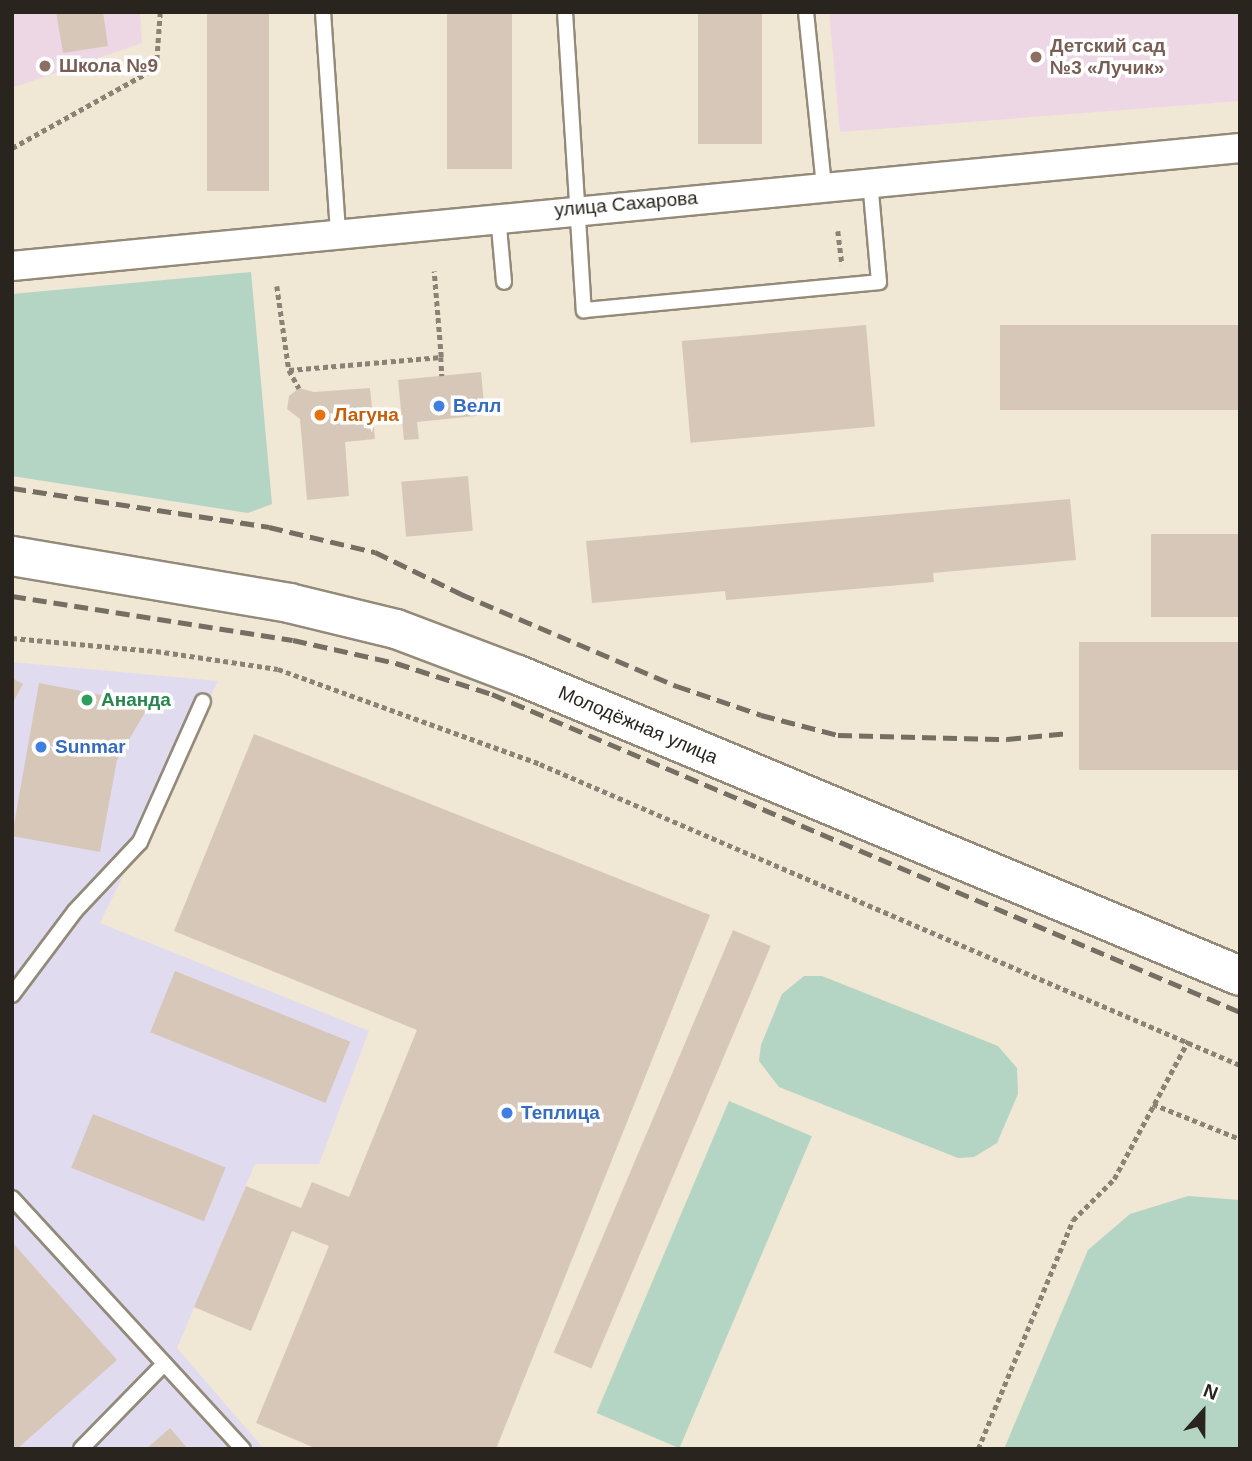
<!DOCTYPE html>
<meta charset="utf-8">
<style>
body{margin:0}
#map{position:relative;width:1252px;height:1461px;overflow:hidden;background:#f1e7d5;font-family:Arial,sans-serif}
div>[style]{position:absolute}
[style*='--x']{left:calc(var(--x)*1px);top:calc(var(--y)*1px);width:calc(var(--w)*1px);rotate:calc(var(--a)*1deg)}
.commercial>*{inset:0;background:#e1dbf0}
.education>*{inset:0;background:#eed7e4}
.green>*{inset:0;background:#b4d5c3;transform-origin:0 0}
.building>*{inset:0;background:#d7c7b9;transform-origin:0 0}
.path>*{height:4.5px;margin-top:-2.25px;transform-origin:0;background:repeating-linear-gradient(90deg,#898275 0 5px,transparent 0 8.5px)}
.roads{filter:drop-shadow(2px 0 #938a79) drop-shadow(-2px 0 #938a79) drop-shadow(0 2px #938a79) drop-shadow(0 -2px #938a79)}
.lane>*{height:14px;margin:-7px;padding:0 7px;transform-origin:7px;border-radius:7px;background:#fff}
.street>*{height:28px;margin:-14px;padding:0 14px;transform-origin:14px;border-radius:14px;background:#fff}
.secondary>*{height:38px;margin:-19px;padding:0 19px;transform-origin:19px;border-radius:19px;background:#fff}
.rail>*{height:5px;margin-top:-2.5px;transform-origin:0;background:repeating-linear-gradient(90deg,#746e63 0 14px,transparent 0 21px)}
.dots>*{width:19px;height:19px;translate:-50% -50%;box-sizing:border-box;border:4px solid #fff;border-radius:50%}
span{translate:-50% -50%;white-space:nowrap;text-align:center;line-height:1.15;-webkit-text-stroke:7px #fff;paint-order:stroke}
.education-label{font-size:19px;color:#785e54;font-weight:700}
.left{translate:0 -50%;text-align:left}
.street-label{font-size:19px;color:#29251e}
.shop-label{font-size:19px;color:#366cbe;font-weight:700}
.food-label{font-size:19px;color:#c56008;font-weight:700}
.leisure-label{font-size:19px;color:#27864d;font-weight:700}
.frame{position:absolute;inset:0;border:14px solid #29251e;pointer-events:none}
.north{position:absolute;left:1168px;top:1377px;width:70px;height:70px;-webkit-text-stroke:5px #fff;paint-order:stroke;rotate:21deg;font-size:19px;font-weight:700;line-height:28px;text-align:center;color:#29251e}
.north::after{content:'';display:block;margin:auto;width:24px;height:32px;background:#29251e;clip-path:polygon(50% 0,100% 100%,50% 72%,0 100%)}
</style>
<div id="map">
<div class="commercial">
<div style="clip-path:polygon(12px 662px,218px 681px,100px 923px,369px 1031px,319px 1164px,255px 1164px,177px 1348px,264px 1449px,12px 1449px)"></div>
</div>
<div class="education">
<div style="clip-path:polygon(12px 12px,140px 12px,142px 43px,12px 88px)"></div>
<div style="clip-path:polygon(829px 12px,1240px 12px,1240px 101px,840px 132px)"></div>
</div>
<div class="green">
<div style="clip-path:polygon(251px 272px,272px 504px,248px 513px,12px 476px,12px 294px)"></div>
<div style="clip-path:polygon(804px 976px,822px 976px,998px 1046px,1017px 1068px,1018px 1094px,997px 1143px,974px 1157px,958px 1158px,779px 1087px,759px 1061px,761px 1045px,782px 994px)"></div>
<div style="left:729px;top:1101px;width:90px;height:339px;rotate:23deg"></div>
<div style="clip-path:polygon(1188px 1196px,1240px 1200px,1240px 1449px,1004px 1449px,1088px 1250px,1130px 1214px)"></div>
</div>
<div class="building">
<div style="clip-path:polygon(56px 12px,103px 12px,108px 46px,63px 53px)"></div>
<div style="left:207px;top:12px;width:62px;height:179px"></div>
<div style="left:447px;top:12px;width:65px;height:157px"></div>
<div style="left:698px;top:12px;width:64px;height:132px"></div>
<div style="left:866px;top:325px;width:102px;height:185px;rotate:85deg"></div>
<div style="left:1240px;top:325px;width:85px;height:240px;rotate:90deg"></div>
<div style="clip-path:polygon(481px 372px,485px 415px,417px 422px,419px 439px,404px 440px,398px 380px)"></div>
<div style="clip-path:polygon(299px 388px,314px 392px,370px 388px,375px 439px,345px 442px,349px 496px,307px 500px,300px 419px,287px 409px,289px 396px)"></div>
<div style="left:468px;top:476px;width:55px;height:67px;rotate:85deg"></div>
<div style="clip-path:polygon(1070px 499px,1076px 560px,933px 573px,934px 582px,726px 600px,725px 591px,592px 603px,586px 541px)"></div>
<div style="left:1240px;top:534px;width:83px;height:89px;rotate:90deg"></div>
<div style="left:1240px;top:642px;width:128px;height:161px;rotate:90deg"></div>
<div style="clip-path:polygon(12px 678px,23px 684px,12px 704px)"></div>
<div style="clip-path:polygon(39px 683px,150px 704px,117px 760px,100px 852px,12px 836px)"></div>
<div style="clip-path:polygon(254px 734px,710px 915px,496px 1449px,317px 1449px,256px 1423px,329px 1246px,292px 1231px,251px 1331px,194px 1307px,246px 1186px,301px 1208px,312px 1182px,349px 1197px,417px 1030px,174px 931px)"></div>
<div style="left:733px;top:930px;width:41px;height:459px;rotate:23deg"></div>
<div style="left:175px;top:971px;width:189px;height:66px;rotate:22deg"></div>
<div style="left:93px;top:1114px;width:143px;height:58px;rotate:22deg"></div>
<div style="clip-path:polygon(12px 1242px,117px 1360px,17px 1449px,12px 1449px)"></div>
<div style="clip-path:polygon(170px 1428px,188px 1449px,146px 1449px)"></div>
</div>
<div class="path">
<div style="--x:12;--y:148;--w:165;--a:-29.1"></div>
<div style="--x:156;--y:68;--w:56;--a:-85.9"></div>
<div style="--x:838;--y:231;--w:34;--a:83"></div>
<div style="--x:277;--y:286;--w:85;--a:81.9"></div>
<div style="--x:289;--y:370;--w:153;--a:-4.9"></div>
<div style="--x:441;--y:357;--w:86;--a:-94.7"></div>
<div style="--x:441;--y:357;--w:19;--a:87"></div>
<div style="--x:289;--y:370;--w:21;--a:61"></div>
<div style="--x:12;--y:638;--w:145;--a:5.2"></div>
<div style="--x:156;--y:651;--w:123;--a:8.4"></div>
<div style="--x:278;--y:669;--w:279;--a:19.9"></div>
<div style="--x:540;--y:764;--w:762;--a:23.27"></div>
<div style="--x:1153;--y:1104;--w:94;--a:21.9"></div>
<div style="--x:978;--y:1449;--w:248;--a:-67.5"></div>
<div style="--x:1073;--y:1220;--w:58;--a:-45"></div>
<div style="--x:1114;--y:1179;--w:157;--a:-61.8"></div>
</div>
<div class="roads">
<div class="lane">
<div style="--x:323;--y:12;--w:221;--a:86.1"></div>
<div style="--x:565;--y:12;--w:299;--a:86.4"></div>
<div style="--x:584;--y:310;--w:296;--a:-5.4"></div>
<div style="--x:879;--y:282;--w:101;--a:-95.1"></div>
<div style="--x:806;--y:12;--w:175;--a:84.1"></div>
<div style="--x:498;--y:216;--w:66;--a:84.8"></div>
<div style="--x:12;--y:995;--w:105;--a:-53.1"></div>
<div style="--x:75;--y:911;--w:95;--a:-46.7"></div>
<div style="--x:140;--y:842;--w:154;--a:-65.9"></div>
<div style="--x:12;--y:1198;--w:341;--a:47.4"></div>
<div style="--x:81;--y:1449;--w:119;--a:-45.7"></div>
</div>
<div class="street">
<div style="--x:12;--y:266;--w:1234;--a:-5.49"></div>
</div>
<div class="secondary">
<div style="--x:12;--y:556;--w:281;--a:9.6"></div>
<div style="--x:289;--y:603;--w:110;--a:13.7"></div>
<div style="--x:396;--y:629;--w:130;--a:20.7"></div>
<div style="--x:518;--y:675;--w:782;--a:22.63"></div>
</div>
</div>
<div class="rail">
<div style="--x:12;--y:488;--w:260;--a:8.6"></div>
<div style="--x:269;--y:527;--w:109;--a:13.3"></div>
<div style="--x:375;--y:552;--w:96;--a:26"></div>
<div style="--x:461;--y:594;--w:235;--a:23.1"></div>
<div style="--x:677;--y:686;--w:89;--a:19"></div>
<div style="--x:761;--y:715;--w:80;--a:14.6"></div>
<div style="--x:838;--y:735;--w:169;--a:1.4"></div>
<div style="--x:1007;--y:739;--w:62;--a:-5.5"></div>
<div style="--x:12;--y:596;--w:284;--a:8.9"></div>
<div style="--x:293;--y:640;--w:106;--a:12.6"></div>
<div style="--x:396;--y:663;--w:101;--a:17.9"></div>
<div style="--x:492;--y:694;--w:813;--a:23.03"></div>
</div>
<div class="dots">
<div style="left:1036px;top:57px;background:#8d6e63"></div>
<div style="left:45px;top:66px;background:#8d6e63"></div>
<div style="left:439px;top:406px;background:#3f7fe0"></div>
<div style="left:320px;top:415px;background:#e8710a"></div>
<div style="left:87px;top:700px;background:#2e9e5b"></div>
<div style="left:41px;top:747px;background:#3f7fe0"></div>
<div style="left:507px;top:1113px;background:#3f7fe0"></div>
</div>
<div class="education-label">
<span class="left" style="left:1050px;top:57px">Детский сад<br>№3 «Лучик»</span>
<span class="left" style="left:59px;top:66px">Школа №9</span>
</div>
<div class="street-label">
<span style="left:626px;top:204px;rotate:-5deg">улица Сахарова</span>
<span style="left:638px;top:725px;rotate:23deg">Молодёжная улица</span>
</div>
<div class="shop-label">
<span class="left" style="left:453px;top:406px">Велл</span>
<span class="left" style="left:55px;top:747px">Sunmar</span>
<span class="left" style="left:521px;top:1113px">Теплица</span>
</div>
<div class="food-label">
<span class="left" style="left:334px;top:415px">Лагуна</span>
</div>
<div class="leisure-label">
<span class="left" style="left:101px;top:700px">Ананда</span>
</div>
<div class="frame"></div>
<div class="north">N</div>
</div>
